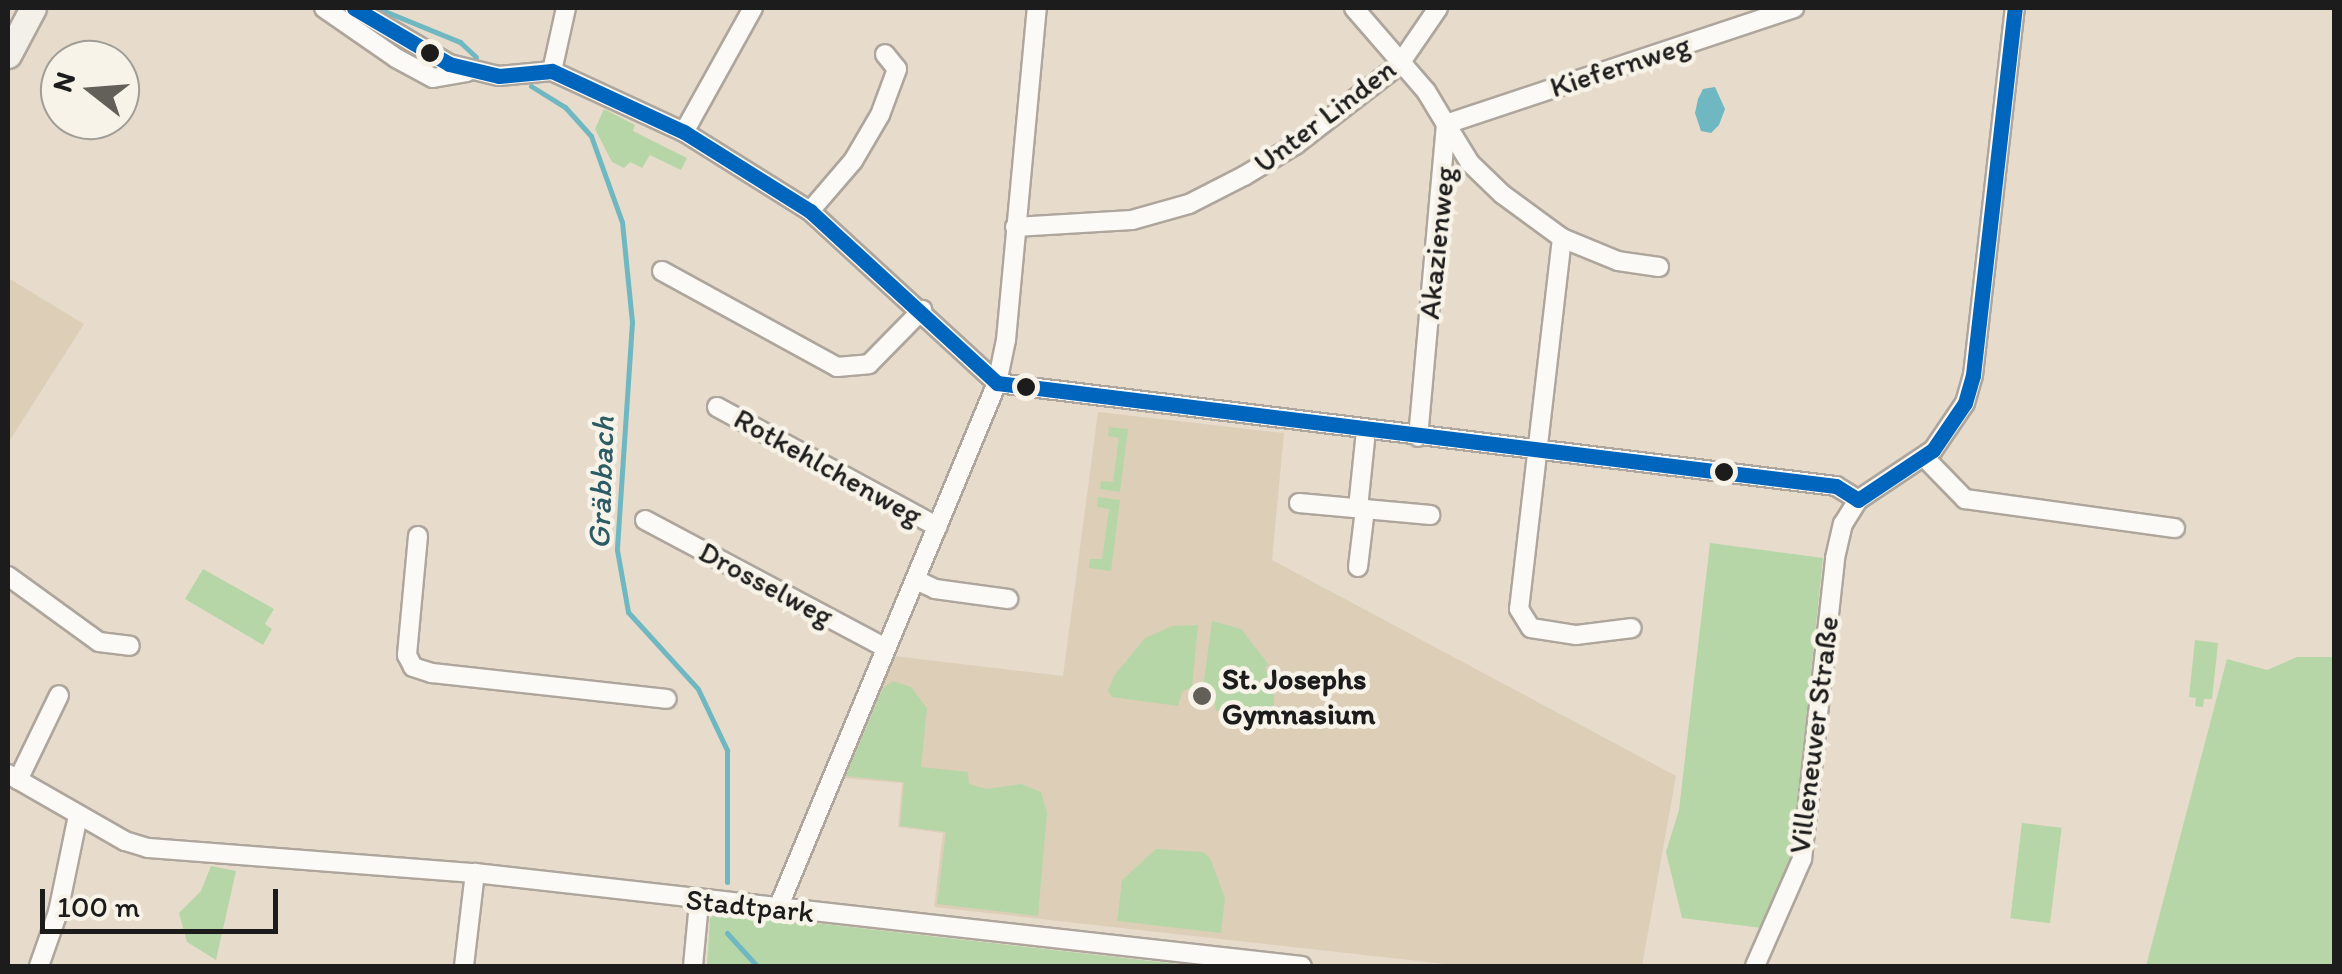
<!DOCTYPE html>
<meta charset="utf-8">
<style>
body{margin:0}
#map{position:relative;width:2342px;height:974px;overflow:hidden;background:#e7dbcb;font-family:Itim,sans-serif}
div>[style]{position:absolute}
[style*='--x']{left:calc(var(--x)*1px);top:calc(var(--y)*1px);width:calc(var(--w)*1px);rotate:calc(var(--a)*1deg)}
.built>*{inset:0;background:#ddceb8}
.green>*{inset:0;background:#b6d6a8;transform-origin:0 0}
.water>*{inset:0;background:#70b8c1}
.stream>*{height:5px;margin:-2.5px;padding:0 2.5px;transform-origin:2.5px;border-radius:2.5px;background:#70b8c1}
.roads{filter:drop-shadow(2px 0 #aea69c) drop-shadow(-2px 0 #aea69c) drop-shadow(0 2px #aea69c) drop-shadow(0 -2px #aea69c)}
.minor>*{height:18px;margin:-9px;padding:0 9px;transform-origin:9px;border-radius:9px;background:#fbfaf7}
.secondary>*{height:25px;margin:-12.5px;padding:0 12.5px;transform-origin:12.5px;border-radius:12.5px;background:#f3efe9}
.bus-1>*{height:15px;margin:-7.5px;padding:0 7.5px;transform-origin:7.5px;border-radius:7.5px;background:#0065bd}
.dots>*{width:28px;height:28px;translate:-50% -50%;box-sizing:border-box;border:5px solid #f7f3e8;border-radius:50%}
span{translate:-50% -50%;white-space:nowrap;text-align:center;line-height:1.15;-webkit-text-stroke:9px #f7f3e8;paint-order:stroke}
.street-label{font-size:30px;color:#1c1c1c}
.poi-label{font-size:30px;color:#1c1c1c;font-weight:700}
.left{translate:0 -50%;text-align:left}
.water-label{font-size:32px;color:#2b5b64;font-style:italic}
.frame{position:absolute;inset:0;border:10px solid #1c1c1c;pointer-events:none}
.north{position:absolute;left:40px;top:40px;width:100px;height:100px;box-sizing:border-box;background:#f7f3e8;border:2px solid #9f9d96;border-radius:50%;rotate:287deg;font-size:28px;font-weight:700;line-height:40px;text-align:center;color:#1c1c1c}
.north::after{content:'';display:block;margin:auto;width:35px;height:45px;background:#635f59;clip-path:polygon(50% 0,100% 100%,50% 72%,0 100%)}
.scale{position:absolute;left:40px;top:889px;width:238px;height:45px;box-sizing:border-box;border:5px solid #1c1c1c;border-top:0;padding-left:12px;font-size:30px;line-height:35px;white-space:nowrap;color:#1c1c1c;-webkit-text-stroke:8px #f7f3e8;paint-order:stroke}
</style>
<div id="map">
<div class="built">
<div style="clip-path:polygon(8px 278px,84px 324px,8px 443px)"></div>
<div style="clip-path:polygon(1098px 412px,1284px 433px,1272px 560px,1676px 776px,1642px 966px,1463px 966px,934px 907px,943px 833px,898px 827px,902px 783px,842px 778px,894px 656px,1063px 676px)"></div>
</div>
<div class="green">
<div style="clip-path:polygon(604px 109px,635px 125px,633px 131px,687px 158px,681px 170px,650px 155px,642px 168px,630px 162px,624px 168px,612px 162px,595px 129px)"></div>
<div style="clip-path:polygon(1109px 427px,1128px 429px,1120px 492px,1100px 489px,1101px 481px,1113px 482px,1119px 438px,1108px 436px)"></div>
<div style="clip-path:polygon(1098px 497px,1120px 500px,1111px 571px,1089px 568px,1090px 559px,1102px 559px,1109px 509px,1097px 507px)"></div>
<div style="clip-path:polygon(1710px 543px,1823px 558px,1791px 863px,1762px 928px,1682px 918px,1666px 852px,1679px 810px)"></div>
<div style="clip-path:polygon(203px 569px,274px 609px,265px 624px,272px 629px,263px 645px,185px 599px)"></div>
<div style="clip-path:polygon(1212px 621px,1241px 629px,1269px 665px,1265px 667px,1274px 696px,1274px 718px,1216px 711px,1213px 695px,1203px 688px)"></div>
<div style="clip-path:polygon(1198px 625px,1192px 687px,1182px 692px,1178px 706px,1112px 697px,1108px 691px,1114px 676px,1145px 638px,1172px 626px)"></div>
<div style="clip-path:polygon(2195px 640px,2218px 643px,2212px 699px,2204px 699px,2203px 707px,2195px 706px,2196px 698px,2189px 697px)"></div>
<div style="clip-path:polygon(2297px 657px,2334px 657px,2334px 966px,2146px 966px,2227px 659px,2267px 670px)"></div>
<div style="clip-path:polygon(893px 681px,911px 687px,927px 708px,921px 767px,968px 772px,969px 784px,986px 789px,1021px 784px,1041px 792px,1047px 813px,1038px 916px,937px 904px,946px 832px,900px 826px,904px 782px,846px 776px,883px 688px)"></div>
<div style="left:2022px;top:823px;width:40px;height:96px;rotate:7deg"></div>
<div style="clip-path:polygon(1156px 849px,1203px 852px,1210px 858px,1225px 898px,1221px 933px,1117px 921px,1122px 880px)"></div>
<div style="clip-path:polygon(211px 866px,236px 871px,216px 960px,187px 942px,179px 913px,201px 891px)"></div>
<div style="clip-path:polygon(718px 912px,719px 912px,1195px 966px,707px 966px,710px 918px)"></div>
</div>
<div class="water">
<div style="clip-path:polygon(1715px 87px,1725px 109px,1719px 125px,1711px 133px,1701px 131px,1695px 113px,1698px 99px,1703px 89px)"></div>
</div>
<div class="stream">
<div style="--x:377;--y:8;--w:90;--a:22.3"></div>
<div style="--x:460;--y:42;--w:22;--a:43"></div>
<div style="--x:531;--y:86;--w:40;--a:32"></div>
<div style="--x:565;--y:107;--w:39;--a:48"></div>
<div style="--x:591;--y:136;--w:91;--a:70.2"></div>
<div style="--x:622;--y:222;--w:100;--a:84.3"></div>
<div style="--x:632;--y:322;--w:228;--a:93.8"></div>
<div style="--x:617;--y:550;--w:63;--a:79.9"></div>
<div style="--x:628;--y:612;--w:104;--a:47.7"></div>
<div style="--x:698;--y:689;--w:68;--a:64.6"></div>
<div style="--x:727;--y:750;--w:132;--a:90"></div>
<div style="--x:727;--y:933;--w:45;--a:47.7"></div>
</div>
<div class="roads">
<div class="minor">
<div style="--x:324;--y:8;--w:88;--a:34.8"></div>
<div style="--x:396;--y:58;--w:42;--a:28.4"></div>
<div style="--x:433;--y:78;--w:35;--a:-10"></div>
<div style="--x:354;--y:8;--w:110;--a:30.5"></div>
<div style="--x:449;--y:64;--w:51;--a:13.5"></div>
<div style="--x:499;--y:76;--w:53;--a:-5.4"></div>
<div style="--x:552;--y:71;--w:145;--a:24.8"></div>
<div style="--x:684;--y:132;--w:149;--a:32.1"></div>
<div style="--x:810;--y:211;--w:254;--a:42.6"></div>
<div style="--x:1354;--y:8;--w:110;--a:49.1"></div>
<div style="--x:1426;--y:91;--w:39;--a:59"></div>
<div style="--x:1446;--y:124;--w:314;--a:95.1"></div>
<div style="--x:552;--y:71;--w:65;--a:-77.5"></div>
<div style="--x:684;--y:132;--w:142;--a:-60.9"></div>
<div style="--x:810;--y:211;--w:66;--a:-49.3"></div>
<div style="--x:853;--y:161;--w:53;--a:-59.6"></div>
<div style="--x:880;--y:115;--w:49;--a:-69.7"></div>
<div style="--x:897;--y:69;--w:19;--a:-129"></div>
<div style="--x:1015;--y:227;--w:117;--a:-3.4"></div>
<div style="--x:1132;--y:220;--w:59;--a:-15.7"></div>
<div style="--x:1189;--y:204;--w:62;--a:-27"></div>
<div style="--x:1244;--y:176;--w:60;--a:-31.3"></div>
<div style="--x:1295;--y:145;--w:131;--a:-37.6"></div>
<div style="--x:1399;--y:65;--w:69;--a:-55.6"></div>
<div style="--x:1562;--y:238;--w:373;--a:96.6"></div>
<div style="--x:1519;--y:609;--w:22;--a:58"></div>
<div style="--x:1531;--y:628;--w:46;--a:8.8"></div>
<div style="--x:1576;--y:635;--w:56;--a:-7.1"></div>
<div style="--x:1659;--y:267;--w:41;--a:-171.7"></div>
<div style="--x:1618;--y:261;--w:61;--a:-157.7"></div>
<div style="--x:1562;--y:238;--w:74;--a:-143.7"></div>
<div style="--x:1502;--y:194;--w:45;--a:-135.9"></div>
<div style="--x:1470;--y:163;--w:46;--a:-121.6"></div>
<div style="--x:1446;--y:124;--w:367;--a:-18.4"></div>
<div style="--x:662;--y:271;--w:200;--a:28.7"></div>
<div style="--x:837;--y:367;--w:32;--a:-5"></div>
<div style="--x:869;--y:364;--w:76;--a:-45.5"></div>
<div style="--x:997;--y:383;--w:845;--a:7"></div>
<div style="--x:1836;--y:486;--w:26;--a:32"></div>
<div style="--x:717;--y:407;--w:251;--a:28.5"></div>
<div style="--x:1924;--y:457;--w:59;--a:45.7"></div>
<div style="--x:1965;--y:499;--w:212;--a:7.9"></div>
<div style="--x:1299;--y:503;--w:132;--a:5.2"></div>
<div style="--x:1358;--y:508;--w:78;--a:-84.1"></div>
<div style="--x:645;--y:520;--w:273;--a:28"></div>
<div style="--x:418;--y:536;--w:120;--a:95.3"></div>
<div style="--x:407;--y:655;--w:13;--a:63"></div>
<div style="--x:413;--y:667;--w:20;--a:18"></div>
<div style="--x:432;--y:673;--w:236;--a:6.3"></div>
<div style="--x:1358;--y:567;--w:58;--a:-83.1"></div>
<div style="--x:8;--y:576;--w:112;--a:36"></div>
<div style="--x:99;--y:642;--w:31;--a:7"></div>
<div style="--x:916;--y:580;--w:21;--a:25"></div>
<div style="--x:935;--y:589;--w:74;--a:7.8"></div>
<div style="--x:8;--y:774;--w:135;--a:29.8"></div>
<div style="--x:125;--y:841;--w:24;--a:17"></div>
<div style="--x:148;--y:848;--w:328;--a:4.4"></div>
<div style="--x:475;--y:873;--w:832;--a:6.42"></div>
<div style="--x:18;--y:780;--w:94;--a:-64.2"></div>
<div style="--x:778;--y:908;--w:569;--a:-67.36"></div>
<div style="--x:997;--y:383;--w:44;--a:-78.2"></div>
<div style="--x:1006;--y:340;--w:333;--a:-84.7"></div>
<div style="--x:39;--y:966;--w:57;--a:-70.6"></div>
<div style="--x:58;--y:912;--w:99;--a:-78.3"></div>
<div style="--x:464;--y:966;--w:94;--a:-83.3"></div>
<div style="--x:693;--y:966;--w:64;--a:-84.6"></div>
<div style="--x:1755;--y:966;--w:117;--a:-66.3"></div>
<div style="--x:1802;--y:859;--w:303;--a:-83.7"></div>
<div style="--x:1835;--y:558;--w:35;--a:-77"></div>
<div style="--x:1843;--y:524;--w:28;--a:-58"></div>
<div style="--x:1858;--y:500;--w:90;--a:-33.7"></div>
<div style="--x:1933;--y:450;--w:57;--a:-55.8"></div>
<div style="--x:1965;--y:403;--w:29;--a:-74"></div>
<div style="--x:1973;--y:375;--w:369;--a:-83.5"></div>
</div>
<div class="secondary">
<div style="--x:8;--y:55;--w:53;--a:-62"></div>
</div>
</div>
<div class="bus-1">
<div style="--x:354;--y:8;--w:110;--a:30.5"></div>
<div style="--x:449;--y:64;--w:51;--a:13.5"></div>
<div style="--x:499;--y:76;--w:53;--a:-5.4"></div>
<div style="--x:552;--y:71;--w:145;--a:24.8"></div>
<div style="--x:684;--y:132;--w:149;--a:32.1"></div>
<div style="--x:810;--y:211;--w:254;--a:42.6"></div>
<div style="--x:997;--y:383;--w:845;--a:7"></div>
<div style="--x:1836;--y:486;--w:26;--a:32"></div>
<div style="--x:1858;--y:500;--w:90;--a:-33.7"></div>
<div style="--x:1933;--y:450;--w:57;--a:-55.8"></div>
<div style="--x:1965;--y:403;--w:29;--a:-74"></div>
<div style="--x:1973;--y:375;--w:369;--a:-83.5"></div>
</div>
<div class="dots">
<div style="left:430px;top:53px;background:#1c1c1c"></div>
<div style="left:1026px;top:387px;background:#1c1c1c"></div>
<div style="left:1724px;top:472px;background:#1c1c1c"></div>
<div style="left:1202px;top:696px;background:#635f59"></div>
</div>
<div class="street-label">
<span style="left:1620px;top:66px;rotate:-18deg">Kiefernweg</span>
<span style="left:1325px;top:116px;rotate:-37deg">Unter Linden</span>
<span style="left:1437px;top:243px;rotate:-84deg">Akazienweg</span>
<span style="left:828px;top:467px;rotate:29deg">Rotkehlchenweg</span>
<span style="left:766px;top:584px;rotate:28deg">Drosselweg</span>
<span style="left:1814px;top:735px;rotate:-83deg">Villeneuver Straße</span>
<span style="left:750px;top:906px;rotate:6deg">Stadtpark</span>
</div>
<div class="poi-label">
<span class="left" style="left:1222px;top:696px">St. Josephs<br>Gymnasium</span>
</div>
<div class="water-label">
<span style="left:601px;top:483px;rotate:-88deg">Gräbbach</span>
</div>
<div class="frame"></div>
<div class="north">N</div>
<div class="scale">100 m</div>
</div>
